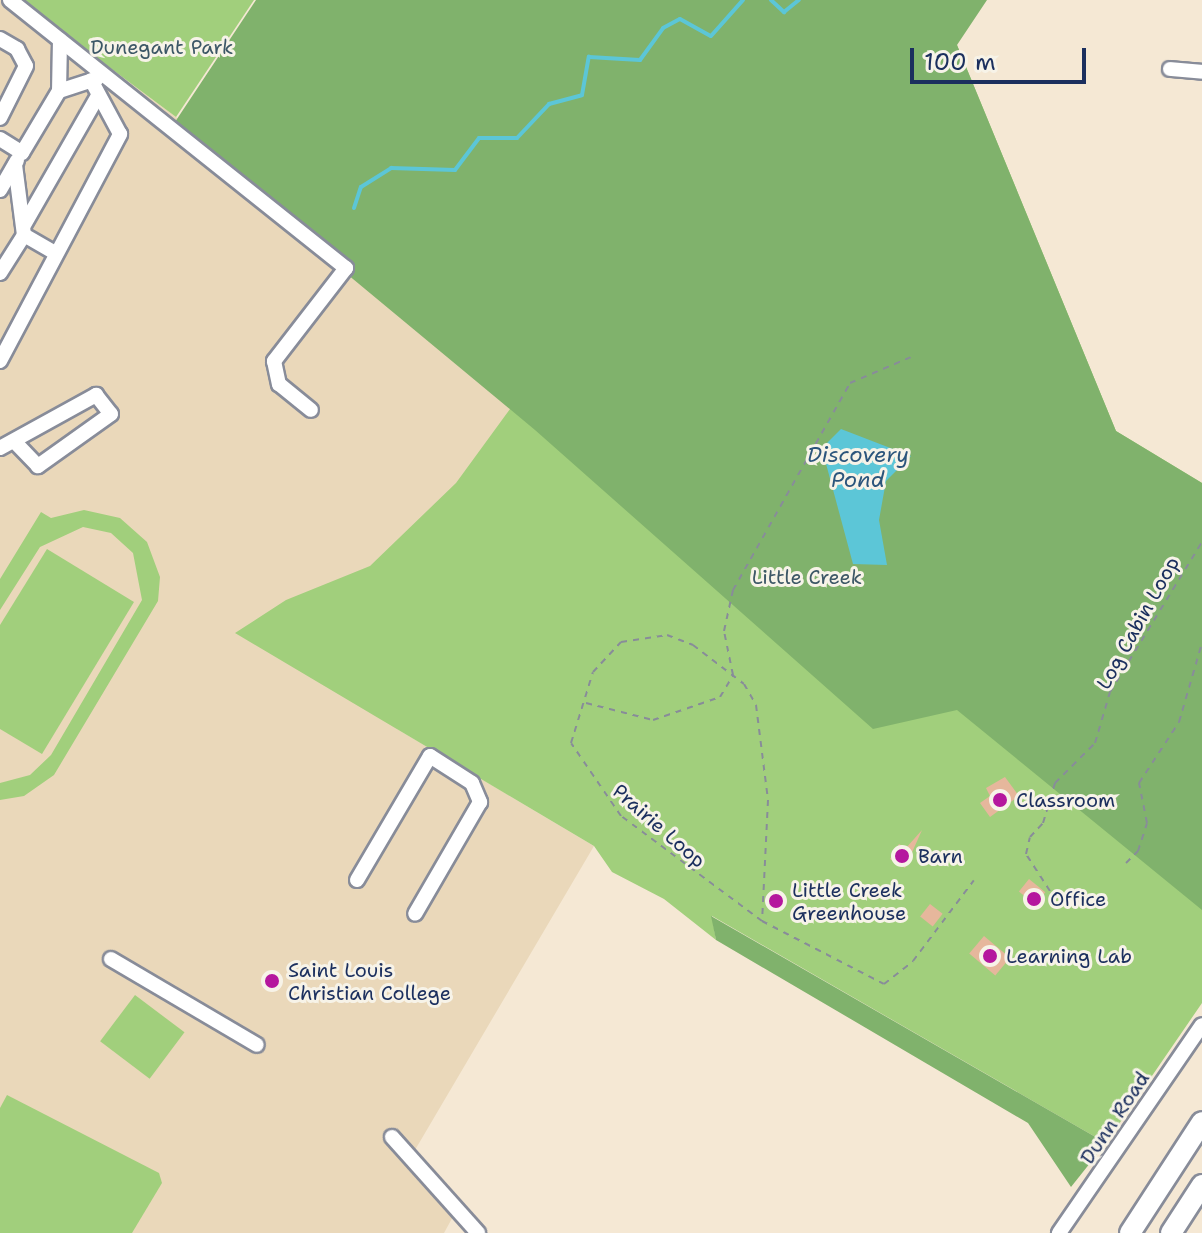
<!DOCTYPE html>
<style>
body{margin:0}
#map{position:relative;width:1202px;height:1233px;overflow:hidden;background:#f5e8d4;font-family:"Shantell Sans",sans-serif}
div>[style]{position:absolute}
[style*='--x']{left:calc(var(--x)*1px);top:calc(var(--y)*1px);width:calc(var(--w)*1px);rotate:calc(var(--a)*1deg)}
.built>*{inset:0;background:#ead8ba}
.green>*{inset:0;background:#a1cf7c;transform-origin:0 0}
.forest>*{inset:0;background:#80b26c}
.water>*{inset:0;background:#5cc6d7}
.stream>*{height:4px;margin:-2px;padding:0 2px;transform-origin:2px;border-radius:2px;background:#5cc6d7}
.building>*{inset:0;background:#e6b79c;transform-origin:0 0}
.path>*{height:2px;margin-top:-1px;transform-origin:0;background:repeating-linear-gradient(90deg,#888c99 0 6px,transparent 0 12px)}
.roads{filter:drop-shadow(2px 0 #888c99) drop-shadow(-2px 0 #888c99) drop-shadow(0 2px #888c99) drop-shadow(0 -2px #888c99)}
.minor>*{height:14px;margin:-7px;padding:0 7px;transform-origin:7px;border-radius:7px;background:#fff}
.highway>*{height:20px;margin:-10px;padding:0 10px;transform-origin:10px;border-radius:10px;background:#fff}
.dots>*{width:22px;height:22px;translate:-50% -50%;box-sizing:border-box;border:4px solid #f7f3e8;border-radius:50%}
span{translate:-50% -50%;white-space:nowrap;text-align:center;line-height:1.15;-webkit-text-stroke:6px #f7f3e8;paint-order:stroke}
.park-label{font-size:20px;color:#3c5766}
.street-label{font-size:20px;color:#1b2f5e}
.poi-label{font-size:20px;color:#1b2f5e}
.left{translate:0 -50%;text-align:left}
.water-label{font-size:22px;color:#2b557c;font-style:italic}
.scale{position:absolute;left:910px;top:48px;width:176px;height:36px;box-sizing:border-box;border:4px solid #1b2f5e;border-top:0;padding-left:10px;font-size:24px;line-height:28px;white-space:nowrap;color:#1b2f5e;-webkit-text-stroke:6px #f7f3e8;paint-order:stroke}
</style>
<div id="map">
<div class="built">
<div style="clip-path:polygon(0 0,19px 0,176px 117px,542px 416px,397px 729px,594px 846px,415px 1150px,461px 1202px,444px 1233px,0 1233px)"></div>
</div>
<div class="green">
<div style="clip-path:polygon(19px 0,254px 0,176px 117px)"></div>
<div style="clip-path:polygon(957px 45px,1116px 431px,1202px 483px,1202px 1003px,1106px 1143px,712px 916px,716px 940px,664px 899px,612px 872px,594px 846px,235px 633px,286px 600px,370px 566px,456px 483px,510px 409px)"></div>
<div style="clip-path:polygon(84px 510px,120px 518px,147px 542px,160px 577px,158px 601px,54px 775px,24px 796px,0 800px,0 783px,30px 775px,51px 755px,142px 600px,133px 553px,111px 533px,83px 527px,40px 547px,0 610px,0 579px,41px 512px,51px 518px)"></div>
<div style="clip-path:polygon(47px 549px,134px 602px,42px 754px,0 729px,0 625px)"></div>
<div style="left:135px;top:995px;width:62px;height:58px;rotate:37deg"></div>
<div style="clip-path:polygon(7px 1095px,159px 1173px,162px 1183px,132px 1233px,0 1233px,0 1108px)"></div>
</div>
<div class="forest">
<div style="clip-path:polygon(256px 0,987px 0,957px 45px,1116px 431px,1202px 483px,1202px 910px,957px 710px,873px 729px,535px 430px,171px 128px)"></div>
<div style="clip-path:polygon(711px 916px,1106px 1143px,1071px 1187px,1028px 1123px,716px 940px)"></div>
</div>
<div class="water">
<div style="clip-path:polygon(841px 429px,911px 456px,886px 481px,879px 520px,887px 565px,853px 564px,825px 460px,825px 445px)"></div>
</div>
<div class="stream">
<div style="--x:771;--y:0;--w:18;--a:43"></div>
<div style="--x:784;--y:12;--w:19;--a:-39"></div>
<div style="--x:354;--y:208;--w:22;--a:-72"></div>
<div style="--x:361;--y:187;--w:36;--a:-32"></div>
<div style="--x:391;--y:168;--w:64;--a:1.8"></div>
<div style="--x:455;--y:170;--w:40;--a:-53"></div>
<div style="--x:479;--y:138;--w:38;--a:0"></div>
<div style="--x:517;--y:138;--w:47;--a:-46.7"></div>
<div style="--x:549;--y:104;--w:34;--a:-15"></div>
<div style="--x:582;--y:95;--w:39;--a:-80"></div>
<div style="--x:589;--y:57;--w:51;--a:3.4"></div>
<div style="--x:640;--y:60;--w:39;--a:-54"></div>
<div style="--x:663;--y:28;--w:19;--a:-28"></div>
<div style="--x:680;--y:19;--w:35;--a:29"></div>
<div style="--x:711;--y:36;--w:48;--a:-48.4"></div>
</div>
<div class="building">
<div style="clip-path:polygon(1005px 777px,1019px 796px,990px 817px,980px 803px,990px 796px,986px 788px)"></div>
<div style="clip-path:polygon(922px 830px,905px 868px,890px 859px,899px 844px,906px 848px)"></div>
<div style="left:1029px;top:879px;width:21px;height:16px;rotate:39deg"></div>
<div style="left:930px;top:904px;width:16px;height:16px;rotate:38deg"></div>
<div style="left:984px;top:936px;width:34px;height:23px;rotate:40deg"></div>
</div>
<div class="path">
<div style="--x:586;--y:703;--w:69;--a:14.2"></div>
<div style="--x:653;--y:720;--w:71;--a:-18.9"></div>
<div style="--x:720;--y:697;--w:26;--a:-59"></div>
<div style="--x:733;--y:675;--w:45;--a:-101.6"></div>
<div style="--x:724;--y:631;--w:42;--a:-77.6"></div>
<div style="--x:733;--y:590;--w:238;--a:-60.5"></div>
<div style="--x:850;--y:383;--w:66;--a:-23.1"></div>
<div style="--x:1126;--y:863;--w:17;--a:-45"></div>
<div style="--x:1138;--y:851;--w:29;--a:-72"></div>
<div style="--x:1147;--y:823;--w:41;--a:-101.3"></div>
<div style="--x:1139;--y:783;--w:73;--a:-56.7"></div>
<div style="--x:1179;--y:722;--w:82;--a:-73.8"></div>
<div style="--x:1084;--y:897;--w:35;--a:-170"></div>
<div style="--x:1050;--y:891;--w:44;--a:-123"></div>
<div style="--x:1026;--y:854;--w:17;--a:-77"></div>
<div style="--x:1030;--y:837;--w:19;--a:-47"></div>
<div style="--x:1043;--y:823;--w:42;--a:-73.3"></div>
<div style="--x:1055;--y:783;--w:57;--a:-45"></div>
<div style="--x:1095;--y:743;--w:53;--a:-73.6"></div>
<div style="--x:1110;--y:692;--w:176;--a:-58.5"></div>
<div style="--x:762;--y:921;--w:176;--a:-143.3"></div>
<div style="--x:621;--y:816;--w:88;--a:-124.4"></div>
<div style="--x:571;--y:743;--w:74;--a:-72.8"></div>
<div style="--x:593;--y:672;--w:41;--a:-47"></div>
<div style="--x:621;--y:642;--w:47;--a:-8.7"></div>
<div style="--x:667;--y:635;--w:28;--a:21"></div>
<div style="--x:693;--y:645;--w:64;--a:37.4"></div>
<div style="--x:744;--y:684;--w:24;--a:60"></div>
<div style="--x:756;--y:705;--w:96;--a:82.8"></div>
<div style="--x:768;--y:800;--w:121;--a:92.8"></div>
<div style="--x:762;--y:921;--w:137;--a:27.3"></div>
<div style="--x:884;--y:984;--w:37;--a:-38"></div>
<div style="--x:913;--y:961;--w:101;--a:-53"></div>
</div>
<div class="roads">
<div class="minor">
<div style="--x:10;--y:0;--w:430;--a:38.6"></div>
<div style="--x:346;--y:268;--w:118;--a:127.7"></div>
<div style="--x:274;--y:361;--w:24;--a:78"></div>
<div style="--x:279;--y:384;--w:41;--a:39.1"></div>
<div style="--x:0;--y:39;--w:20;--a:30"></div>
<div style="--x:17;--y:49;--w:19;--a:62"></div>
<div style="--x:26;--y:66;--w:58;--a:116.6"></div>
<div style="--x:60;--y:40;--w:51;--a:91.1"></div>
<div style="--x:59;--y:91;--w:40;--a:-18"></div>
<div style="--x:1170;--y:69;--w:32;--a:5"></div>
<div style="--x:0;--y:139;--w:26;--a:32"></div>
<div style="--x:22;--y:153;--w:72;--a:-59.2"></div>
<div style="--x:0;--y:190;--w:34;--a:-60"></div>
<div style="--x:24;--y:225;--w:149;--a:-60.2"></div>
<div style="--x:24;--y:235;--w:34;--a:30"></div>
<div style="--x:0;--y:273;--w:45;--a:-57.7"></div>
<div style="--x:24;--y:235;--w:71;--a:-97.3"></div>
<div style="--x:0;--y:361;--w:257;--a:-62.1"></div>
<div style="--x:120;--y:134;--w:61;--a:-118.2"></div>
<div style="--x:0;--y:448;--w:110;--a:-28.9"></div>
<div style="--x:96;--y:395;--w:24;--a:52"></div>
<div style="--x:111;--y:414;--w:90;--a:144.5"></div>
<div style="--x:38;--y:466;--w:30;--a:-134"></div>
<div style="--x:357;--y:880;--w:144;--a:-59.5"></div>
<div style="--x:430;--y:756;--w:50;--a:32.7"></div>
<div style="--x:472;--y:783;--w:21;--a:67"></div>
<div style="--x:480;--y:802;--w:129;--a:120.1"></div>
<div style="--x:111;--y:959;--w:169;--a:30.5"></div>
<div style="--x:392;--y:1137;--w:129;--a:48.1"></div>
<div style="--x:1059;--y:1233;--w:252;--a:-55.5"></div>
</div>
<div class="highway">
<div style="--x:1130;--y:1233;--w:132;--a:-57"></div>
<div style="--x:1171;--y:1233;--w:57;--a:-57.1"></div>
</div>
</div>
<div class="dots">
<div style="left:1000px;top:800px;background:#b5179e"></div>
<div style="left:902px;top:856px;background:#b5179e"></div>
<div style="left:1034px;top:899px;background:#b5179e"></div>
<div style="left:776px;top:901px;background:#b5179e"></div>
<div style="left:990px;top:956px;background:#b5179e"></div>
<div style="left:272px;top:981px;background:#b5179e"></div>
</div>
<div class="park-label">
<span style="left:162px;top:47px">Dunegant Park</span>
<span style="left:807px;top:577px">Little Creek</span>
</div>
<div class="street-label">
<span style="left:1138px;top:623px;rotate:-61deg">Log Cabin Loop</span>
<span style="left:659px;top:826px;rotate:41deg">Prairie Loop</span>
<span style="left:1115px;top:1118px;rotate:-56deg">Dunn Road</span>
</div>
<div class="poi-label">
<span class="left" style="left:1016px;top:800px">Classroom</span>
<span class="left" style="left:918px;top:856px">Barn</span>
<span class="left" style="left:792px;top:902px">Little Creek<br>Greenhouse</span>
<span class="left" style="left:1050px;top:899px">Office</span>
<span class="left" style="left:1006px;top:956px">Learning Lab</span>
<span class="left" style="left:288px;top:982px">Saint Louis<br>Christian College</span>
</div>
<div class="water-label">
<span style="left:858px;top:467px">Discovery<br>Pond</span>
</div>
<div class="scale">100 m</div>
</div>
